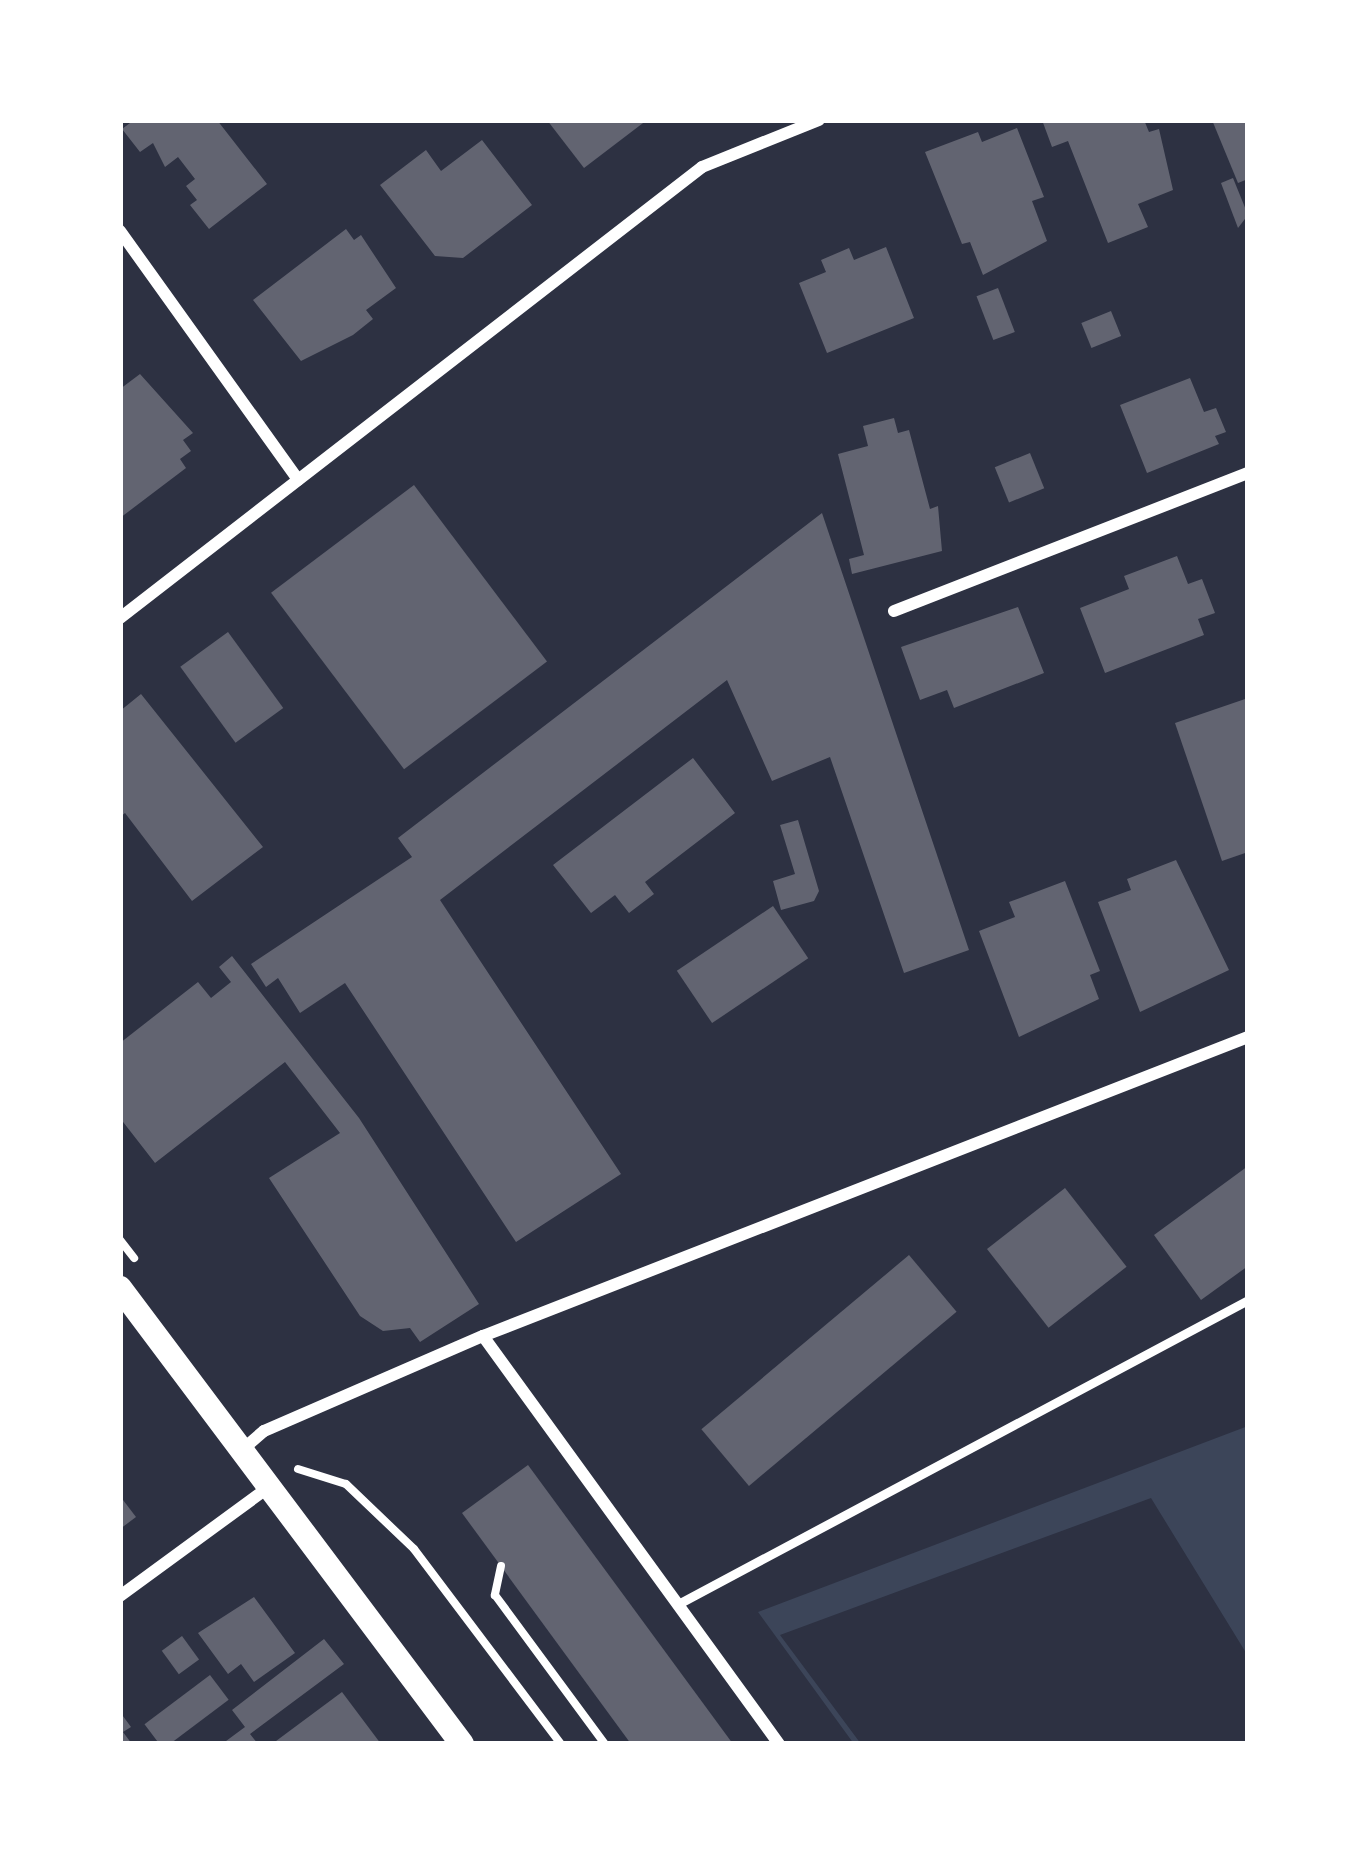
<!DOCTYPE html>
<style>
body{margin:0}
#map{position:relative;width:1368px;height:1864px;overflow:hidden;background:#2d3142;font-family:Ubuntu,sans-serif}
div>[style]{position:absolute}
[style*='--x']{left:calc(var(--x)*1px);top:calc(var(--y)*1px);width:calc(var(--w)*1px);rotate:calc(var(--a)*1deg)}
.green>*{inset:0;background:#3c4559}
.building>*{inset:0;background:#626471;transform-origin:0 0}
.path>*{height:8px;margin:-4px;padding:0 4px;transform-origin:4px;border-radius:4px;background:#fff}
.service>*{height:9px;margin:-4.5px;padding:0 4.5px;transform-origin:4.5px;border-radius:4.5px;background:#fff}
.minor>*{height:12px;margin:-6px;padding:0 6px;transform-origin:6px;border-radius:6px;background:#fff}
.secondary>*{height:24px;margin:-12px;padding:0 12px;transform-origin:12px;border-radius:12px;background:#fff}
span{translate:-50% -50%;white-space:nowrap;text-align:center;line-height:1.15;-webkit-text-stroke:9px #fff;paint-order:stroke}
.frame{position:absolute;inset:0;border:123px solid #fff;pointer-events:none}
</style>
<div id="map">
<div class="green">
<div style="clip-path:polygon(1248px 1426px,1248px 1656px,1151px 1498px,780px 1635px,861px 1744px,854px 1744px,758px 1612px)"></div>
</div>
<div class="building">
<div style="clip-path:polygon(134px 120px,217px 120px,267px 184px,209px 229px,190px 205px,197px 200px,186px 186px,195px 179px,178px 157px,165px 167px,153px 143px,140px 152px,122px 129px)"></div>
<div style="clip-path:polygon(547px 120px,647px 120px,584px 168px)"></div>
<div style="clip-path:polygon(1042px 120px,1144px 120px,1149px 132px,1159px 129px,1173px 190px,1138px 204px,1148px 227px,1108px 243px,1068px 141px,1052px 147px)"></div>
<div style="clip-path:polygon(1212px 120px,1248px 120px,1248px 179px,1238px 183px)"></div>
<div style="clip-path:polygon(1017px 128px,1044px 197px,1032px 201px,1047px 241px,983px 275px,970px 242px,962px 244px,925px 152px,978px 132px,982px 142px)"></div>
<div style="clip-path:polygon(482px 140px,532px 205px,463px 258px,435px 256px,380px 185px,426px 150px,441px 171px)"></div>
<div style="clip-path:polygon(1233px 178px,1248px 215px,1238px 228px,1221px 183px)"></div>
<div style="clip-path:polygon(346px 229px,354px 240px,361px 235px,396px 288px,366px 310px,373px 319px,353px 335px,301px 361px,253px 300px)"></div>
<div style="clip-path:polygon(886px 247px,914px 318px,827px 353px,799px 283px,826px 272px,821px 260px,849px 248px,854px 260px)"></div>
<div style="left:998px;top:288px;width:47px;height:23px;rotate:69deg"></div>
<div style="left:1111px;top:311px;width:27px;height:32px;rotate:68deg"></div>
<div style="clip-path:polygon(140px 374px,193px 433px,183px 440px,191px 451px,180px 459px,186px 468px,120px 518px,120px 389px)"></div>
<div style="clip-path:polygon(1190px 378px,1204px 412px,1216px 408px,1226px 432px,1215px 436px,1219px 444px,1147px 473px,1120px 405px)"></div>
<div style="clip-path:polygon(894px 418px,898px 433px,909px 430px,930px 509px,938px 506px,942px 551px,852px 574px,849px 559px,864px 555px,838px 454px,868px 446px,863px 426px)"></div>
<div style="left:1030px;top:453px;width:38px;height:38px;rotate:68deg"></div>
<div style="left:414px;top:485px;width:221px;height:179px;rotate:53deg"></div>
<div style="clip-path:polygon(822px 513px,969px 950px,904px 973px,830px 757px,772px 781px,727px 680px,440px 900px,621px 1174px,516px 1242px,345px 983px,300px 1013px,278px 978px,266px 987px,251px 964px,412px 857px,398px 838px)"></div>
<div style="clip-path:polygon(1177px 556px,1188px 584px,1202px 579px,1215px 613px,1198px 619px,1204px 635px,1105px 673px,1080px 608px,1129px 589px,1124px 576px)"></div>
<div style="clip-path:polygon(1018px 607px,1044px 673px,954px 708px,947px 690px,920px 700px,901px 647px)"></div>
<div style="left:228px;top:632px;width:94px;height:59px;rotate:54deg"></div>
<div style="clip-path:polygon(141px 694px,263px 847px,192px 901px,125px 813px,120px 817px,120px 711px)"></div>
<div style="clip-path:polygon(1248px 698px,1248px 852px,1222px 861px,1175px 723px)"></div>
<div style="clip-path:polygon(693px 758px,735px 813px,645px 882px,654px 894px,629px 913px,615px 895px,591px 913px,553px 865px)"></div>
<div style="clip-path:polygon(798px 820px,819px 891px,814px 901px,781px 910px,773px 881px,795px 874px,780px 825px)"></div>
<div style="clip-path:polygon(1176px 860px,1229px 970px,1140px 1012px,1098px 902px,1131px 890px,1127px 879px)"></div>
<div style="clip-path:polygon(1065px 881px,1100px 971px,1090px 975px,1099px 999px,1019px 1037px,979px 931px,1015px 917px,1009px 902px)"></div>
<div style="left:773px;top:906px;width:63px;height:116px;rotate:56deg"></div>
<div style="clip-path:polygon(232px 956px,359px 1118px,479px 1304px,420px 1342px,410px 1328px,383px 1331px,360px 1316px,269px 1178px,340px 1133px,285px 1062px,155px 1163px,120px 1118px,120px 1043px,198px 982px,211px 998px,231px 982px,219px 967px)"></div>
<div style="clip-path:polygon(1248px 1166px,1248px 1266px,1201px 1300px,1154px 1235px)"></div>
<div style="left:1065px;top:1188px;width:100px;height:99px;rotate:52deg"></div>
<div style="left:909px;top:1255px;width:74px;height:271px;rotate:50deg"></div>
<div style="clip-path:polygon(528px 1465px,733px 1744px,631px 1744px,462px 1513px)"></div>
<div style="clip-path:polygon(120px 1496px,136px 1517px,120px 1529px)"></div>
<div style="clip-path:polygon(254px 1597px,295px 1653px,254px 1682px,241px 1664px,228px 1674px,198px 1633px)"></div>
<div style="left:182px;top:1636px;width:29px;height:25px;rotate:54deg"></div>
<div style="clip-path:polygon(324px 1639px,344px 1664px,250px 1734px,258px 1744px,222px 1744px,245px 1727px,232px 1710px)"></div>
<div style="left:210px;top:1675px;width:31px;height:82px;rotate:53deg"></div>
<div style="clip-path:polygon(342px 1692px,381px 1744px,272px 1744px)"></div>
<div style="clip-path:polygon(120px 1712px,131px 1727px,123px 1732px,132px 1744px,120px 1744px)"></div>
</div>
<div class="path">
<div style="--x:120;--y:1240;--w:23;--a:52"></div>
<div style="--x:298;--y:1469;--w:50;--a:17.4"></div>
<div style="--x:346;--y:1484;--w:94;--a:43.7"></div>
<div style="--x:414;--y:1549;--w:244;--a:53"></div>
<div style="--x:501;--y:1566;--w:30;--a:102"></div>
<div style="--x:495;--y:1595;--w:185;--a:53.6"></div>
</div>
<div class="service">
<div style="--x:680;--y:1603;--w:644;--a:-28.08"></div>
</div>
<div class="minor">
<div style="--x:120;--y:231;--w:306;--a:54.4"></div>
<div style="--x:894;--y:611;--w:380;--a:-21.3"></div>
<div style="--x:120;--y:618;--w:736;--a:-37.77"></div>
<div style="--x:702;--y:167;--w:126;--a:-21.9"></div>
<div style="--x:483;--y:1336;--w:504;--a:54.04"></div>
<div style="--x:242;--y:1450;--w:29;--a:-41"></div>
<div style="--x:264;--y:1431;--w:239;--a:-23.5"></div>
<div style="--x:483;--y:1336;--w:821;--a:-21.35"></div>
<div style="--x:120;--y:1596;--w:185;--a:-36.2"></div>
</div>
<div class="secondary">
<div style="--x:120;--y:1288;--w:570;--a:53.13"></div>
</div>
<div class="frame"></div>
</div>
